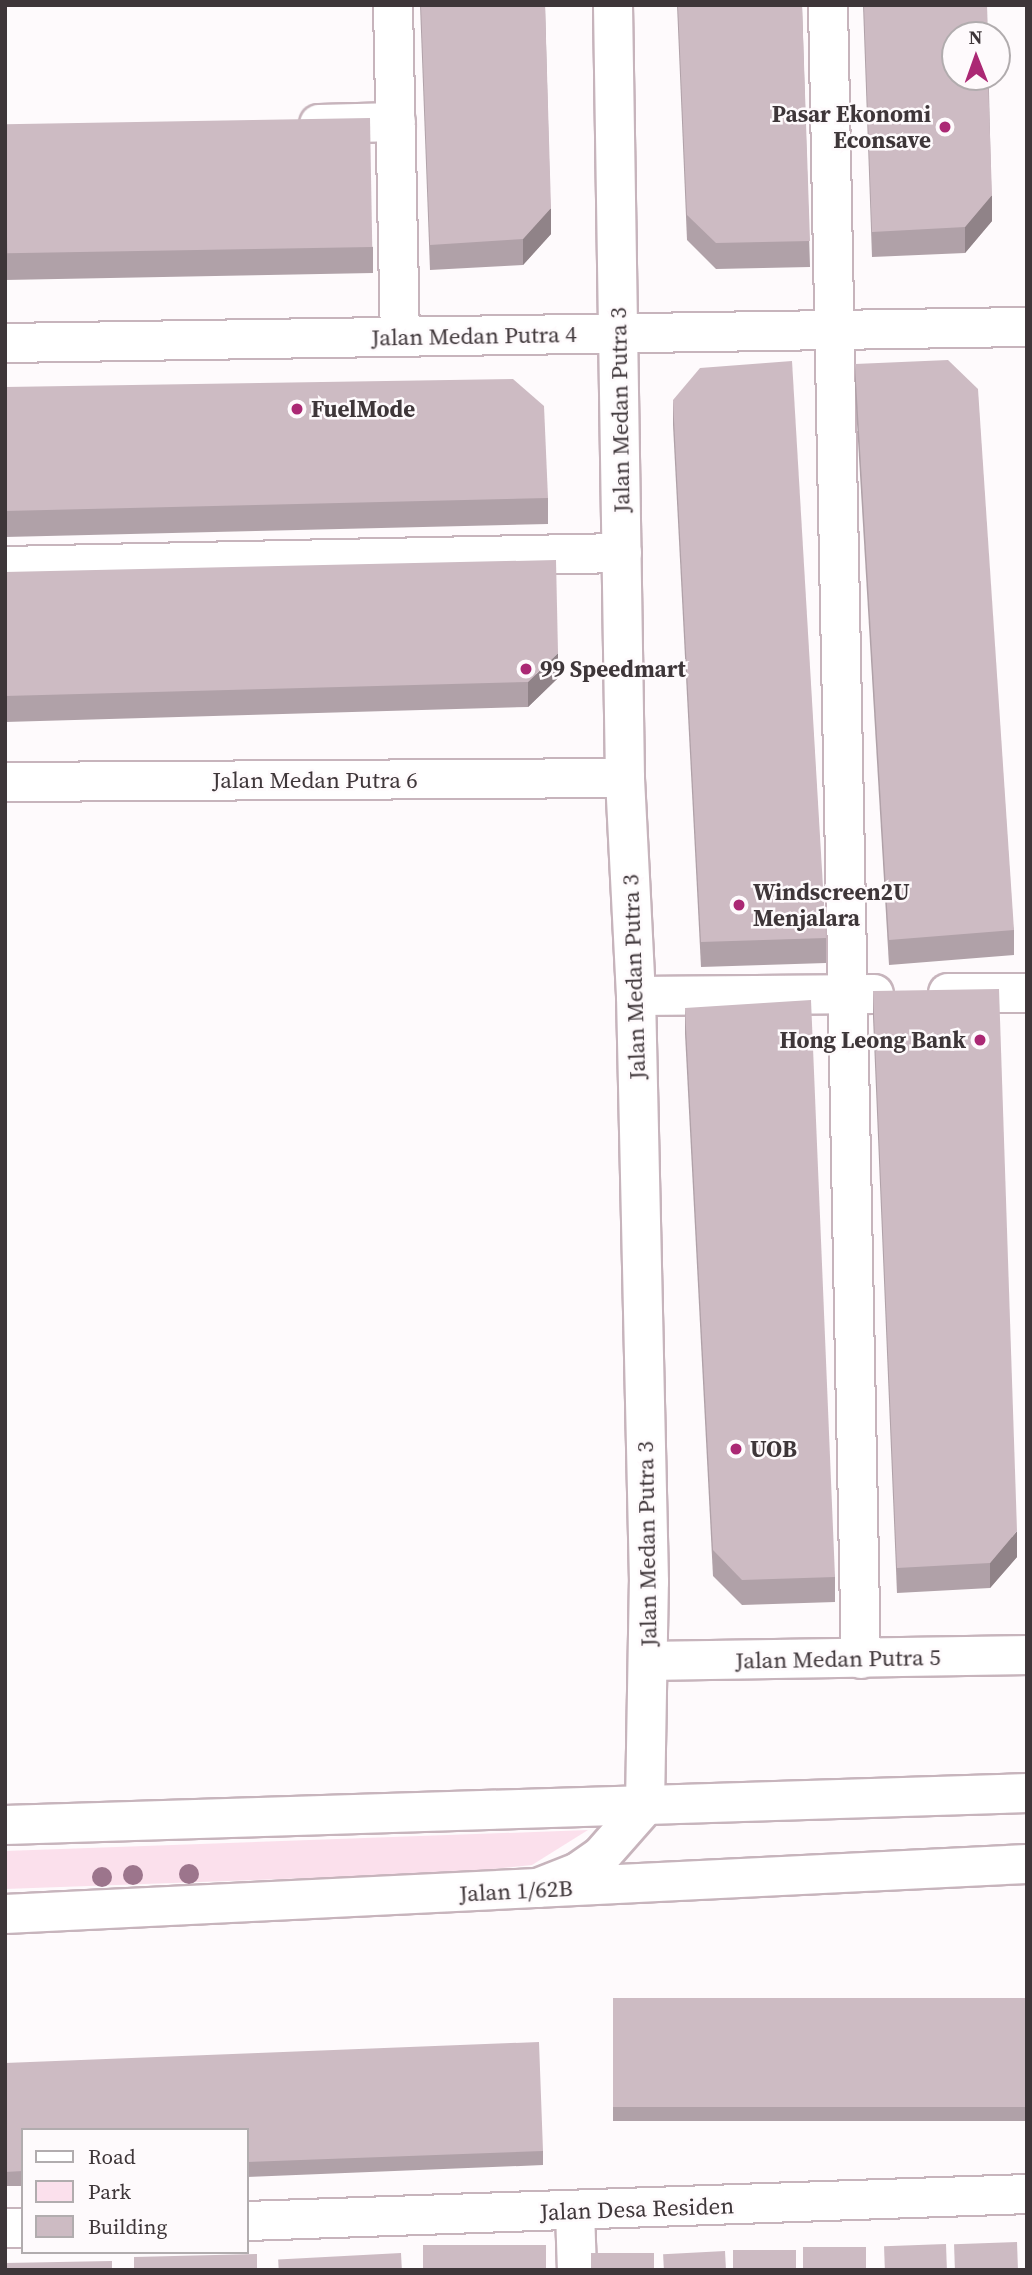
<!DOCTYPE html>
<style>
body{margin:0}
#map{position:relative;width:1032px;height:2275px;overflow:hidden;background:#fefafc;font-family:"Source Serif 4",serif}
div>[style]{position:absolute}
[style*='--x']{left:calc(var(--x)*1px);top:calc(var(--y)*1px);width:calc(var(--w)*1px);rotate:calc(var(--a)*1deg)}
.green>*{inset:0;background:#fbe0ec}
.roads{filter:drop-shadow(2px 0 #c7b4bc) drop-shadow(-2px 0 #c7b4bc) drop-shadow(0 2px #c7b4bc) drop-shadow(0 -2px #c7b4bc)}
.minor>*{height:38px;margin:-19px;padding:0 19px;transform-origin:19px;border-radius:19px;background:#fff}
.major>*{height:38px;margin:-19px;padding:0 19px;transform-origin:19px;border-radius:19px;background:#fff}
.trees>*{width:20px;height:20px;margin:-10px;border-radius:50%;background:#9c758c}
.wall>*{inset:0;background:#b0a1a8;transform-origin:0 0}
.shaded-wall>*{inset:0;background:#908388}
.building>*{inset:0;background:#cdbbc3;transform-origin:0 0}
.dots>*{width:19px;height:19px;translate:-50% -50%;box-sizing:border-box;border:4px solid #fefafc;border-radius:50%}
span{translate:-50% -50%;white-space:nowrap;text-align:center;line-height:1.15;-webkit-text-stroke:5px #fefafc;paint-order:stroke}
.poi-label{font-size:23px;color:#3e3639;font-weight:700}
.right{translate:-100% -50%;text-align:right}
.left{translate:0 -50%;text-align:left}
.street-label{font-size:23px;color:#3e3639}
.frame{position:absolute;inset:0;border:7px solid #3e3639;pointer-events:none}
.legend{position:absolute;left:21px;top:2128px;width:228px;height:126px;box-sizing:border-box;background:#fefafc;border:2px solid #b1acae;margin:0;padding:9px 12px;list-style:none;font-size:21px;color:#3e3639}
.legend li{display:flex;align-items:center;gap:14px;height:35px}
.legend b{width:35px;border:2px solid #b1acae}
.north{position:absolute;left:941px;top:21px;width:70px;height:70px;box-sizing:border-box;background:#fefafc;border:2px solid #b1acae;border-radius:50%;rotate:359deg;font-size:19px;font-weight:700;line-height:28px;text-align:center;color:#3e3639}
.north::after{content:'';display:block;margin:auto;width:24px;height:32px;background:#ab2874;clip-path:polygon(50% 0,100% 100%,50% 72%,0 100%)}
</style>
<div id="map">
<div class="green">
<div style="clip-path:polygon(588px 1830px,532px 1865px,453px 1873px,5px 1889px,5px 1851px)"></div>
</div>
<div class="roads">
<div class="minor">
<div style="--x:393;--y:5;--w:332;--a:88.8"></div>
<div style="--x:828;--y:5;--w:1654;--a:88.86"></div>
<div style="--x:319;--y:124;--w:77;--a:-1.5"></div>
<div style="--x:5;--y:343;--w:1022;--a:-0.9"></div>
<div style="--x:5;--y:566;--w:617;--a:-1.21"></div>
<div style="--x:5;--y:782;--w:620;--a:-0.37"></div>
<div style="--x:948;--y:993;--w:79;--a:0"></div>
<div style="--x:636;--y:996;--w:238;--a:-0.5"></div>
<div style="--x:649;--y:1661;--w:378;--a:-0.9"></div>
<div style="--x:538;--y:1888;--w:43;--a:-21.8"></div>
<div style="--x:578;--y:1872;--w:28;--a:-35"></div>
<div style="--x:601;--y:1856;--w:67;--a:-48.7"></div>
<div style="--x:645;--y:1806;--w:224;--a:-89"></div>
<div style="--x:649;--y:1582;--w:586;--a:-91.27"></div>
<div style="--x:636;--y:996;--w:218;--a:-92.9"></div>
<div style="--x:625;--y:778;--w:773;--a:-90.89"></div>
<div style="--x:575;--y:2211;--w:59;--a:88.1"></div>
<div style="--x:247;--y:2221;--w:780;--a:-1.98"></div>
<div style="--x:5;--y:2228;--w:18;--a:0"></div>
</div>
<div class="major">
<div style="--x:5;--y:1825;--w:1023;--a:-1.79"></div>
<div style="--x:5;--y:1914;--w:1023;--a:-2.8"></div>
</div>
</div>
<div class="trees">
<div style="left:189px;top:1874px"></div>
<div style="left:133px;top:1875px"></div>
<div style="left:102px;top:1877px"></div>
</div>
<div class="wall">
<div style="clip-path:polygon(420px 5px,545px 5px,551px 234px,523px 265px,430px 270px)"></div>
<div style="clip-path:polygon(677px 5px,802px 5px,810px 267px,716px 269px,687px 240px)"></div>
<div style="clip-path:polygon(863px 5px,987px 5px,992px 221px,965px 253px,872px 257px)"></div>
<div style="clip-path:polygon(5px 125px,373px 247px,373px 273px,5px 280px)"></div>
<div style="clip-path:polygon(855px 364px,1014px 930px,1014px 955px,889px 965px,855px 390px)"></div>
<div style="clip-path:polygon(5px 387px,548px 498px,548px 524px,5px 537px)"></div>
<div style="clip-path:polygon(673px 400px,826px 938px,826px 963px,701px 967px,673px 425px)"></div>
<div style="clip-path:polygon(5px 572px,558px 678px,528px 707px,5px 722px)"></div>
<div style="clip-path:polygon(873px 991px,1017px 1557px,990px 1588px,897px 1593px,873px 1017px)"></div>
<div style="clip-path:polygon(685px 1008px,835px 1577px,835px 1602px,742px 1605px,713px 1576px,685px 1034px)"></div>
<div style="left:1027px;top:1998px;width:123px;height:414px;rotate:90deg"></div>
<div style="clip-path:polygon(5px 2063px,543px 2151px,543px 2165px,247px 2177px,247px 2130px,23px 2130px,23px 2186px,5px 2186px)"></div>
</div>
<div class="shaded-wall">
<div style="clip-path:polygon(992px 195px,992px 221px,965px 253px,965px 227px)"></div>
<div style="clip-path:polygon(551px 208px,551px 234px,523px 265px,523px 239px)"></div>
<div style="clip-path:polygon(558px 653px,558px 678px,528px 707px,528px 682px)"></div>
<div style="clip-path:polygon(1017px 1531px,1017px 1557px,990px 1588px,990px 1563px)"></div>
</div>
<div class="building">
<div style="clip-path:polygon(421px 5px,545px 5px,551px 208px,523px 239px,430px 245px)"></div>
<div style="clip-path:polygon(678px 5px,802px 5px,810px 241px,716px 243px,687px 215px)"></div>
<div style="clip-path:polygon(864px 5px,987px 5px,987px 35px,955px 35px,955px 77px,988px 77px,992px 195px,965px 227px,872px 232px)"></div>
<div style="left:370px;top:118px;width:129px;height:365px;rotate:89deg"></div>
<div style="clip-path:polygon(948px 360px,978px 389px,1014px 930px,889px 940px,855px 364px)"></div>
<div style="clip-path:polygon(792px 361px,826px 938px,701px 942px,673px 400px,700px 368px)"></div>
<div style="clip-path:polygon(513px 379px,544px 406px,548px 498px,5px 511px,5px 387px)"></div>
<div style="clip-path:polygon(556px 560px,558px 653px,528px 682px,5px 696px,5px 572px)"></div>
<div style="clip-path:polygon(999px 989px,1017px 1531px,990px 1563px,897px 1568px,873px 991px)"></div>
<div style="clip-path:polygon(811px 1000px,835px 1577px,742px 1580px,713px 1550px,685px 1008px)"></div>
<div style="left:1027px;top:1998px;width:109px;height:414px;rotate:90deg"></div>
<div style="clip-path:polygon(539px 2042px,543px 2151px,247px 2162px,247px 2130px,23px 2130px,23px 2171px,5px 2172px,5px 2063px)"></div>
<div style="left:1017px;top:2242px;width:28px;height:63px;rotate:88deg"></div>
<div style="left:1026px;top:2242px;width:1px;height:28px"></div>
<div style="left:946px;top:2244px;width:26px;height:62px;rotate:88deg"></div>
<div style="left:546px;top:2245px;width:25px;height:123px;rotate:90deg"></div>
<div style="left:866px;top:2247px;width:23px;height:63px;rotate:90deg"></div>
<div style="left:796px;top:2250px;width:20px;height:63px;rotate:90deg"></div>
<div style="left:725px;top:2251px;width:19px;height:62px;rotate:87deg"></div>
<div style="left:401px;top:2253px;width:17px;height:123px;rotate:87deg"></div>
<div style="left:654px;top:2253px;width:17px;height:63px;rotate:90deg"></div>
<div style="clip-path:polygon(257px 2254px,257px 2270px,134px 2270px,134px 2257px)"></div>
<div style="clip-path:polygon(112px 2261px,112px 2270px,5px 2270px,5px 2263px)"></div>
</div>
<div class="dots">
<div style="left:945px;top:127px;background:#ab2874"></div>
<div style="left:297px;top:409px;background:#ab2874"></div>
<div style="left:526px;top:669px;background:#ab2874"></div>
<div style="left:739px;top:905px;background:#ab2874"></div>
<div style="left:980px;top:1040px;background:#ab2874"></div>
<div style="left:736px;top:1449px;background:#ab2874"></div>
</div>
<div class="poi-label">
<span class="right" style="left:931px;top:127px">Pasar Ekonomi<br>Econsave</span>
<span class="left" style="left:311px;top:409px">FuelMode</span>
<span class="left" style="left:540px;top:669px">99 Speedmart</span>
<span class="left" style="left:753px;top:905px">Windscreen2U<br>Menjalara</span>
<span class="right" style="left:966px;top:1040px">Hong Leong Bank</span>
<span class="left" style="left:750px;top:1449px">UOB</span>
</div>
<div class="street-label">
<span style="left:474px;top:336px;rotate:-1deg">Jalan Medan Putra 4</span>
<span style="left:620px;top:410px;rotate:-91deg">Jalan Medan Putra 3</span>
<span style="left:315px;top:780px">Jalan Medan Putra 6</span>
<span style="left:634px;top:977px;rotate:-92deg">Jalan Medan Putra 3</span>
<span style="left:647px;top:1544px;rotate:-91deg">Jalan Medan Putra 3</span>
<span style="left:838px;top:1659px;rotate:-1deg">Jalan Medan Putra 5</span>
<span style="left:516px;top:1891px;rotate:-3deg">Jalan 1/62B</span>
<span style="left:637px;top:2209px;rotate:-2deg">Jalan Desa Residen</span>
</div>
<div class="frame"></div>
<ul class="legend">
<li><b style="height:9px;background:#fff"></b>Road</li>
<li><b style="height:19px;background:#fbe0ec"></b>Park</li>
<li><b style="height:19px;background:#cdbbc3"></b>Building</li>
</ul>
<div class="north">N</div>
</div>
